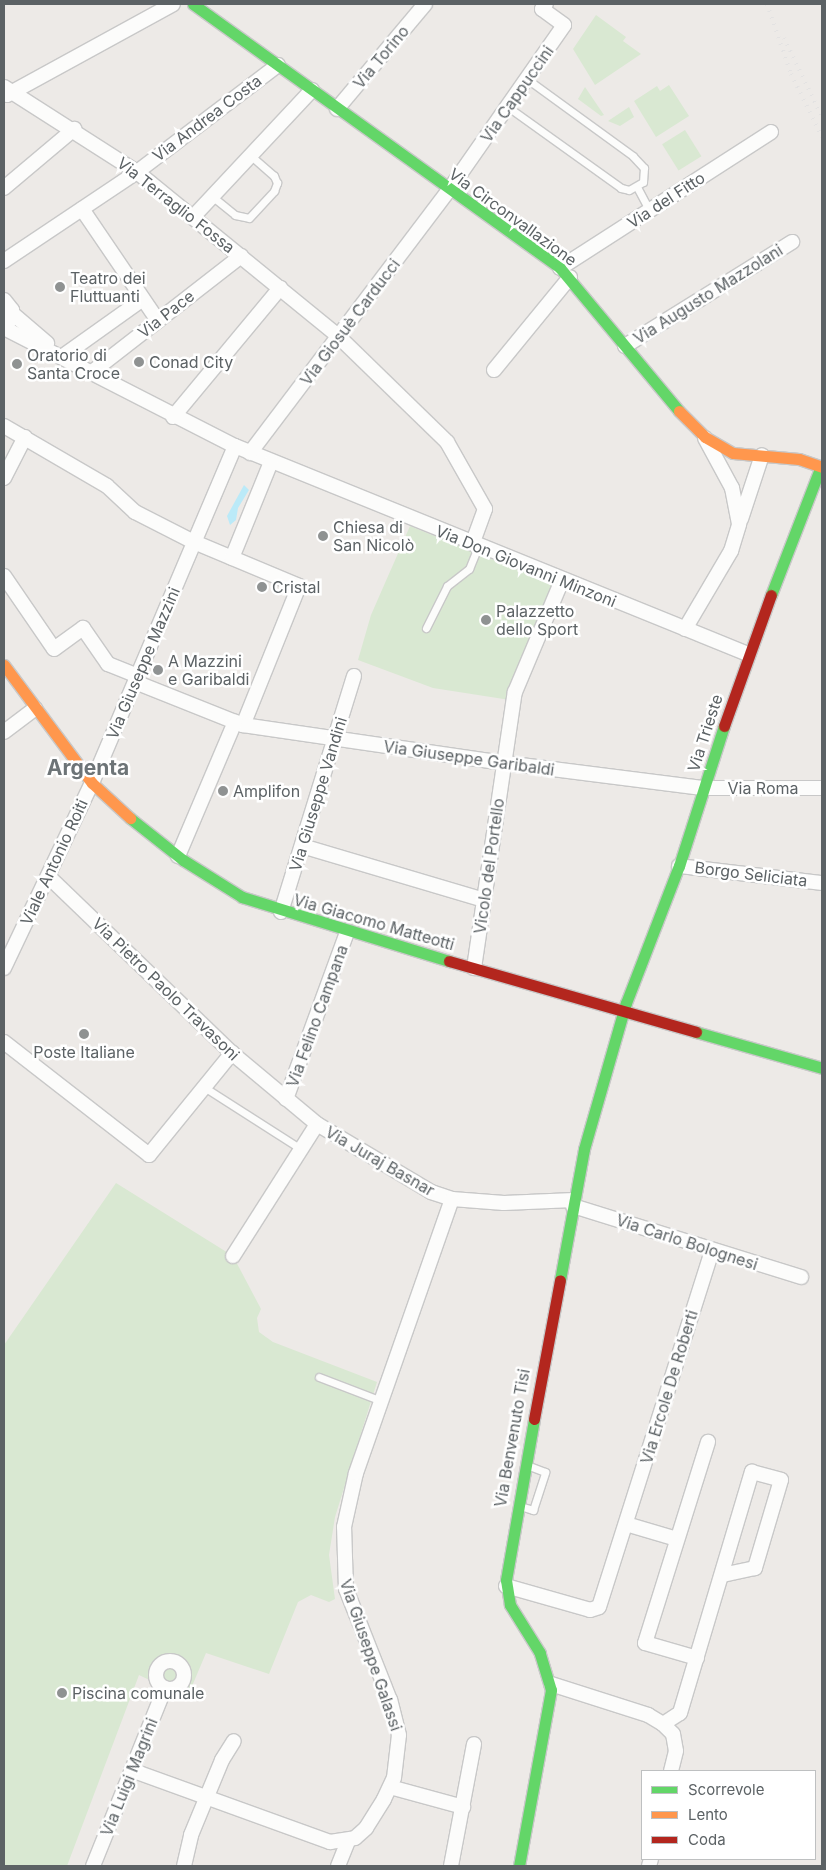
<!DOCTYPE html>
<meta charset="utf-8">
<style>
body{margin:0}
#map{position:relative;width:826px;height:1870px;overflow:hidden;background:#edeae7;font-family:Inter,sans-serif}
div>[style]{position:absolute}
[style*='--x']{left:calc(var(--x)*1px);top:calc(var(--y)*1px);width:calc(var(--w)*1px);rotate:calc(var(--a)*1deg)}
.green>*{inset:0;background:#d9e8d2;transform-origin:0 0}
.water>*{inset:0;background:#bbeaf8}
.roads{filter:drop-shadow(1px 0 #c8c8c8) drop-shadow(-1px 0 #c8c8c8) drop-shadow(0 1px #c8c8c8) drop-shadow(0 -1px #c8c8c8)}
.lane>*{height:7px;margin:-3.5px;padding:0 3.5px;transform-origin:3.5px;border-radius:3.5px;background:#fcfcfb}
.street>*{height:14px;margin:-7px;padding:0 7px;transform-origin:7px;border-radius:7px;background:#fcfcfb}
.street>.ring{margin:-7px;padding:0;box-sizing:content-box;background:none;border:14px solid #fcfcfb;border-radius:50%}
.fast>*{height:11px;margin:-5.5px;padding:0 5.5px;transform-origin:5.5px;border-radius:5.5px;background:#63d668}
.slow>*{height:11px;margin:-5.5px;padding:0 5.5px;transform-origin:5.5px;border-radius:5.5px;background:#ff974d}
.jam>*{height:11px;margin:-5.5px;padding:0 5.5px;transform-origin:5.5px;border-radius:5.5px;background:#b3261e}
.rail>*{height:4px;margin-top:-2px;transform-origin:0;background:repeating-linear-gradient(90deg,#e3e2e2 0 1px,transparent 0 7px)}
.dots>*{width:14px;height:14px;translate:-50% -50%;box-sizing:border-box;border:2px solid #fff;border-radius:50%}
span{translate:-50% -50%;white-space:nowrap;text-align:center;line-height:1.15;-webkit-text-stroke:5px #fff;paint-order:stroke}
.street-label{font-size:16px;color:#5c6265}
.poi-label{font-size:16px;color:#5c6265}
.left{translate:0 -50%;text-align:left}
.district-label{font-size:21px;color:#6d7477;font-weight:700}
.frame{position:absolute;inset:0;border:5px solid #5c6265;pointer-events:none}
.legend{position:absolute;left:641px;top:1770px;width:175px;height:90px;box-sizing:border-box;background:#fff;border:1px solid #bec0c1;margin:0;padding:6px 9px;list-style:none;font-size:15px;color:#5c6265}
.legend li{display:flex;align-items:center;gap:10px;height:25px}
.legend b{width:25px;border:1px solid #bec0c1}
</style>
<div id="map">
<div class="green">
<div style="clip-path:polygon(596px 15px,626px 37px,623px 41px,641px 54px,595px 85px,573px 49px)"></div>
<div style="clip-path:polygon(669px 85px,689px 116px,656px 137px,634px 101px,657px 86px,660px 91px)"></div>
<div style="clip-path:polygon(585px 87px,604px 115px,601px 116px,578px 99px)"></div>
<div style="clip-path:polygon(629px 107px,634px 117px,620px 126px,608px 121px)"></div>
<div style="left:685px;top:130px;width:31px;height:27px;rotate:58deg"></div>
<div style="clip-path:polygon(410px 526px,553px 584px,510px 700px,433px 688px,358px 660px,371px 615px)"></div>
<div style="clip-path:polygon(116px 1183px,233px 1256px,261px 1309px,257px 1318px,259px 1332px,273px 1342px,377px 1382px,335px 1517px,329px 1555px,335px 1599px,329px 1602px,311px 1595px,298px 1602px,269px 1674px,206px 1653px,187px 1698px,139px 1675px,67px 1866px,4px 1866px,4px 1345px)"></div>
</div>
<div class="water">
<div style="clip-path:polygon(244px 485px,249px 490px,238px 508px,236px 520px,230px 525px,227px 516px)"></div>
</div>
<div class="roads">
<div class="lane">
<div style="--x:508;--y:107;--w:139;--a:35.6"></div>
<div style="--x:621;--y:188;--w:8;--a:14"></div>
<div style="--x:629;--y:190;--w:16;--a:-30"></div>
<div style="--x:643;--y:182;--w:14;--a:-86"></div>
<div style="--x:644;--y:168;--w:16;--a:-133"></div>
<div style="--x:633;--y:156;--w:131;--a:-144"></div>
<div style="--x:637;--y:187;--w:27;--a:62"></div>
<div style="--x:213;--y:197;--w:28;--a:39"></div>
<div style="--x:235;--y:215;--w:14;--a:12"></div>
<div style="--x:249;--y:218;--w:37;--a:-47"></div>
<div style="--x:274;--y:191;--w:9;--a:-69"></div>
<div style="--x:277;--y:183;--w:8;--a:-113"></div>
<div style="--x:274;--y:176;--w:29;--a:-139"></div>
<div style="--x:426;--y:628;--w:47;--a:-63.4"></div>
<div style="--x:447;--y:586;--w:28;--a:-38"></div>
<div style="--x:469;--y:569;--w:24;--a:-68"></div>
<div style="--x:204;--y:1087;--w:115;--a:32.6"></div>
<div style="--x:319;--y:1377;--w:67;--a:20.9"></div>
<div style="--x:520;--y:1506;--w:14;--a:17"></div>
<div style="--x:533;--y:1510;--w:40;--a:-72"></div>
<div style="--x:545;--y:1472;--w:19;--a:-159"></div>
</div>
<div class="street">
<div style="--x:4;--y:87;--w:158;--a:32.6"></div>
<div style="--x:137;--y:172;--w:259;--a:39.2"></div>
<div style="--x:338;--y:336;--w:152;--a:44.2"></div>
<div style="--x:447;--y:442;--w:77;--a:60.4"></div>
<div style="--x:485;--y:509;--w:37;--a:110"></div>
<div style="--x:7;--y:95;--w:189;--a:-28.7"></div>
<div style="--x:337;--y:109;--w:137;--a:-50"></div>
<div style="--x:4;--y:188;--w:92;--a:-40.1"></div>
<div style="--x:82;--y:209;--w:135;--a:55.8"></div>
<div style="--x:193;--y:217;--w:174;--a:-46.9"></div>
<div style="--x:4;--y:261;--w:160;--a:-33.8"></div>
<div style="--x:137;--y:172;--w:177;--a:-37.2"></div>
<div style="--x:560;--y:268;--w:251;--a:-32.8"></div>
<div style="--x:4;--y:300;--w:13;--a:51"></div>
<div style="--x:12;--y:310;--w:12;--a:104"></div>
<div style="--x:13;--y:314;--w:45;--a:40.5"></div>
<div style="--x:4;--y:328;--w:259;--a:27.1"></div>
<div style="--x:235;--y:446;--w:554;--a:22.07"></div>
<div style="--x:625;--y:346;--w:197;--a:-31.9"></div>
<div style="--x:63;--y:356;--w:98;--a:-35.5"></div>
<div style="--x:494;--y:370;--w:120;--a:-50.7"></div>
<div style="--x:92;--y:372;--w:189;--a:-37.9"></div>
<div style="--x:173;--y:417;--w:168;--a:-50.3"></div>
<div style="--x:4;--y:426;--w:119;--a:30.2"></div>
<div style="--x:107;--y:486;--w:38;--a:43"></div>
<div style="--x:135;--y:512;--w:66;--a:27"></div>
<div style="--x:194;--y:542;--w:114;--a:22.7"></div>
<div style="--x:299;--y:586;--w:150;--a:111.9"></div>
<div style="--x:250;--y:453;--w:330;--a:-52.9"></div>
<div style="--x:449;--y:190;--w:201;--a:-55.1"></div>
<div style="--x:564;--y:25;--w:27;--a:-144"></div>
<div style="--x:542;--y:9;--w:6;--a:-51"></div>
<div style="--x:4;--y:478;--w:46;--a:-62.9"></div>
<div style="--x:741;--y:519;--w:67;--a:-71.8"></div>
<div style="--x:232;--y:558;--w:104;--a:-67.9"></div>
<div style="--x:4;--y:576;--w:88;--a:55.6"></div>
<div style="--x:54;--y:649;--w:36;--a:-36"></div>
<div style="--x:83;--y:628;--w:44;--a:55.2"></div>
<div style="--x:108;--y:664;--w:31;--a:22"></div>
<div style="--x:685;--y:629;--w:91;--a:-59.5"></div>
<div style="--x:731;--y:551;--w:28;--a:-73"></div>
<div style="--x:739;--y:524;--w:37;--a:-101"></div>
<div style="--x:732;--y:488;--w:57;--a:-118.4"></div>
<div style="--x:135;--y:682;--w:116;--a:21.7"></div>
<div style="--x:243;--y:725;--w:265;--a:8.3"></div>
<div style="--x:505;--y:763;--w:201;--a:7.2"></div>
<div style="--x:704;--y:788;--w:118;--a:0"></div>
<div style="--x:4;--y:732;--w:39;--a:-37"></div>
<div style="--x:302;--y:846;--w:190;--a:16.5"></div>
<div style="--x:178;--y:856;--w:146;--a:-67"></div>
<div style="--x:679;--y:866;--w:144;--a:6.8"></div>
<div style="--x:49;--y:877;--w:254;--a:43.9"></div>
<div style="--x:232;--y:1053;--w:111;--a:39.9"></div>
<div style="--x:317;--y:1124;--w:133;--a:30.8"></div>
<div style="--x:431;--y:1192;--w:22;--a:18"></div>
<div style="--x:452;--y:1199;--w:52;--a:4.4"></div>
<div style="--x:504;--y:1203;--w:70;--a:-2.5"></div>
<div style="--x:281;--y:912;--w:247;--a:-72.8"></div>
<div style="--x:4;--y:968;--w:205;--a:-64.6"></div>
<div style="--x:92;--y:783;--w:366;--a:-67"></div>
<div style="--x:474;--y:968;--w:279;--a:-81.6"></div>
<div style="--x:515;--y:692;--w:121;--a:-67.2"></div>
<div style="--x:4;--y:1042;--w:184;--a:37.9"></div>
<div style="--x:149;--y:1155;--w:132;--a:-50.9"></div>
<div style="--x:286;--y:1099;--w:178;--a:-69.9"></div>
<div style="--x:573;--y:1206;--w:239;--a:17.3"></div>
<div style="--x:233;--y:1256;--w:156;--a:-57.5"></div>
<div style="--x:626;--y:1524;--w:53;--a:16.4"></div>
<div style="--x:506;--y:1586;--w:87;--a:15.9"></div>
<div style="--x:590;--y:1610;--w:9;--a:-18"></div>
<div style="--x:599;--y:1607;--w:374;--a:-72.4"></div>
<div style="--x:697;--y:1658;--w:54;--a:-163.9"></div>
<div style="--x:645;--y:1643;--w:211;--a:-72.6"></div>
<div class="ring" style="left:156px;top:1661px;width:14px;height:14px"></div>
<div style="--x:551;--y:1684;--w:102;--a:17.7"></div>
<div style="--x:648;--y:1715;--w:17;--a:31"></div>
<div style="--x:663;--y:1724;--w:14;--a:45"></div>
<div style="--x:673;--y:1734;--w:17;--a:80"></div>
<div style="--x:676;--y:1751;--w:21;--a:104"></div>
<div style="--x:663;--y:1724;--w:20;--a:-33"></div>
<div style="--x:680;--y:1713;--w:252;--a:-73.4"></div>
<div style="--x:752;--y:1472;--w:30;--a:15"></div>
<div style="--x:781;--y:1480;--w:92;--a:106.5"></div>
<div style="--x:755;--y:1568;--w:34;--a:168"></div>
<div style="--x:131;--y:1770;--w:212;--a:19.9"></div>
<div style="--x:330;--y:1842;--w:25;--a:-9"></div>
<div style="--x:355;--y:1838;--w:15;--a:-42"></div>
<div style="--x:366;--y:1828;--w:34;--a:-58"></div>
<div style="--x:384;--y:1799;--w:23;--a:-65"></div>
<div style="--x:394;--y:1778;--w:43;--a:-83.4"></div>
<div style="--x:399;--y:1735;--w:36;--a:-104"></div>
<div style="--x:390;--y:1700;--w:119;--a:-111.6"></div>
<div style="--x:346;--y:1589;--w:62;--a:-91.8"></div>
<div style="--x:344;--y:1527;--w:55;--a:-77.5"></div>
<div style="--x:356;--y:1473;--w:290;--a:-70.7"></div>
<div style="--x:390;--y:1787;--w:76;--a:15.3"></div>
<div style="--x:93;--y:1866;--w:192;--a:-68"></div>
<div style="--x:184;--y:1866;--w:32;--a:-77"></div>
<div style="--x:191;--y:1835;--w:81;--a:-67.5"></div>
<div style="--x:222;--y:1760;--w:22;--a:-58"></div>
<div style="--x:338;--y:1866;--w:27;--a:-68"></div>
<div style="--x:451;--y:1866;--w:124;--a:-79.3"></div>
<div style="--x:649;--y:1866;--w:7;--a:-74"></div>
</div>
<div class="fast">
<div style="--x:193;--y:4;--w:452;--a:35.7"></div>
<div style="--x:560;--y:268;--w:186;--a:50.2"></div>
<div style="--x:771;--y:595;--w:138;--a:-68.8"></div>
<div style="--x:130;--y:818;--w:68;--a:38.4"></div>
<div style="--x:183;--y:860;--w:70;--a:32.1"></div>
<div style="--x:242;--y:897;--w:217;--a:17.2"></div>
<div style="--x:696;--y:1032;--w:131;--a:15.9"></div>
<div style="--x:560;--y:1280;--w:133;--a:-79.6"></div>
<div style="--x:584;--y:1149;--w:152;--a:-74"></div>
<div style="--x:626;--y:1003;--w:147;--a:-68.9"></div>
<div style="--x:679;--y:866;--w:147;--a:-72.2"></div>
<div style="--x:519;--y:1866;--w:179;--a:-79.7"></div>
<div style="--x:551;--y:1690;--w:39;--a:-107"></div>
<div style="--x:540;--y:1653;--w:57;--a:-122"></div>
<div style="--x:510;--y:1605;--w:25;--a:-99"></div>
<div style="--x:506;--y:1580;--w:163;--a:-80.1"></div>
</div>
<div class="slow">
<div style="--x:679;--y:411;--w:37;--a:45"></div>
<div style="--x:705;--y:437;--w:32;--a:30"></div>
<div style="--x:733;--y:453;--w:66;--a:5.2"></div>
<div style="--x:799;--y:459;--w:24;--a:19"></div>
<div style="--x:4;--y:665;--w:147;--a:53.3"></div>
<div style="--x:92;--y:783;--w:52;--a:42.6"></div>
</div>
<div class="jam">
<div style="--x:724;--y:726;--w:139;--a:-70.3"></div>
<div style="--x:449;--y:961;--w:257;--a:16"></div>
<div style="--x:534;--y:1419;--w:141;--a:-79.4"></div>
</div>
</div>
<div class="rail">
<div style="--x:767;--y:4;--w:74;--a:71.1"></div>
<div style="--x:791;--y:74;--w:70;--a:63.8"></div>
<div style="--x:784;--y:38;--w:88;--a:64.3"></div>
</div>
<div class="dots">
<div style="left:60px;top:287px;background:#8f9292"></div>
<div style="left:139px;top:362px;background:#8f9292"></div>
<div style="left:17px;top:364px;background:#8f9292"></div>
<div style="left:323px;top:536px;background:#8f9292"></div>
<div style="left:262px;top:587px;background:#8f9292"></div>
<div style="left:486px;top:620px;background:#8f9292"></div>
<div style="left:158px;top:670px;background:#8f9292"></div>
<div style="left:223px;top:791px;background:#8f9292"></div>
<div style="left:84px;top:1034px;background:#8f9292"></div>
<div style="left:62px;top:1693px;background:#8f9292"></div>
</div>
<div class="street-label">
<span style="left:381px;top:57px;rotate:-50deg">Via Torino</span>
<span style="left:517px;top:94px;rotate:-55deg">Via Cappuccini</span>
<span style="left:207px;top:118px;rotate:-37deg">Via Andrea Costa</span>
<span style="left:666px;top:200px;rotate:-33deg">Via del Fitto</span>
<span style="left:176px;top:205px;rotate:38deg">Via Terraglio Fossa</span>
<span style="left:513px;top:217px;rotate:36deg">Via Circonvallazione</span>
<span style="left:708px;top:294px;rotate:-32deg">Via Augusto Mazzolani</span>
<span style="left:166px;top:314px;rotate:-38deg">Via Pace</span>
<span style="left:350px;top:322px;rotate:-53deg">Via Giosuè Carducci</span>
<span style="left:526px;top:566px;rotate:22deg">Via Don Giovanni Minzoni</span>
<span style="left:143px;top:663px;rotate:-67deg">Via Giuseppe Mazzini</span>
<span style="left:705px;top:733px;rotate:-72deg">Via Trieste</span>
<span style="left:469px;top:758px;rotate:8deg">Via Giuseppe Garibaldi</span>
<span style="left:763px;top:788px">Via Roma</span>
<span style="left:318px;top:794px;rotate:-73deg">Via Giuseppe Vandini</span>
<span style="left:54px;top:862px;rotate:-65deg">Viale Antonio Roiti</span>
<span style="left:489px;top:866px;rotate:-82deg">Vicolo del Portello</span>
<span style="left:751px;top:874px;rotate:7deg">Borgo Seliciata</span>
<span style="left:374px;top:922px;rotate:16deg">Via Giacomo Matteotti</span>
<span style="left:166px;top:989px;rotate:44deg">Via Pietro Paolo Travasoni</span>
<span style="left:317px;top:1016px;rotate:-70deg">Via Felino Campana</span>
<span style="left:380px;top:1161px;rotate:30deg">Via Juraj Basnar</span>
<span style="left:687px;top:1242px;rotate:18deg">Via Carlo Bolognesi</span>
<span style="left:669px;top:1387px;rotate:-73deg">Via Ercole De Roberti</span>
<span style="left:512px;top:1438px;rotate:-80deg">Via Benvenuto Tisi</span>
<span style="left:371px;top:1655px;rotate:71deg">Via Giuseppe Galassi</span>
<span style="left:129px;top:1777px;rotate:-68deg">Via Luigi Magrini</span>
</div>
<div class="poi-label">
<span class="left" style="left:70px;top:287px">Teatro dei<br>Fluttuanti</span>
<span class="left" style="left:27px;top:364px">Oratorio di<br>Santa Croce</span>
<span class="left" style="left:149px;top:362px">Conad City</span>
<span class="left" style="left:333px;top:536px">Chiesa di<br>San Nicolò</span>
<span class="left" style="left:272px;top:587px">Cristal</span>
<span class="left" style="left:496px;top:620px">Palazzetto<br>dello Sport</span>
<span class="left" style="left:168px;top:670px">A Mazzini<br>e Garibaldi</span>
<span class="left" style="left:233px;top:791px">Amplifon</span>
<span style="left:84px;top:1052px">Poste Italiane</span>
<span class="left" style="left:72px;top:1693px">Piscina comunale</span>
</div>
<div class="district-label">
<span style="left:88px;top:768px">Argenta</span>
</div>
<div class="frame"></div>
<ul class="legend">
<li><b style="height:6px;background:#63d668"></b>Scorrevole</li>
<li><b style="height:6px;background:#ff974d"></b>Lento</li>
<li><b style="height:6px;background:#b3261e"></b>Coda</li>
</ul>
</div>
